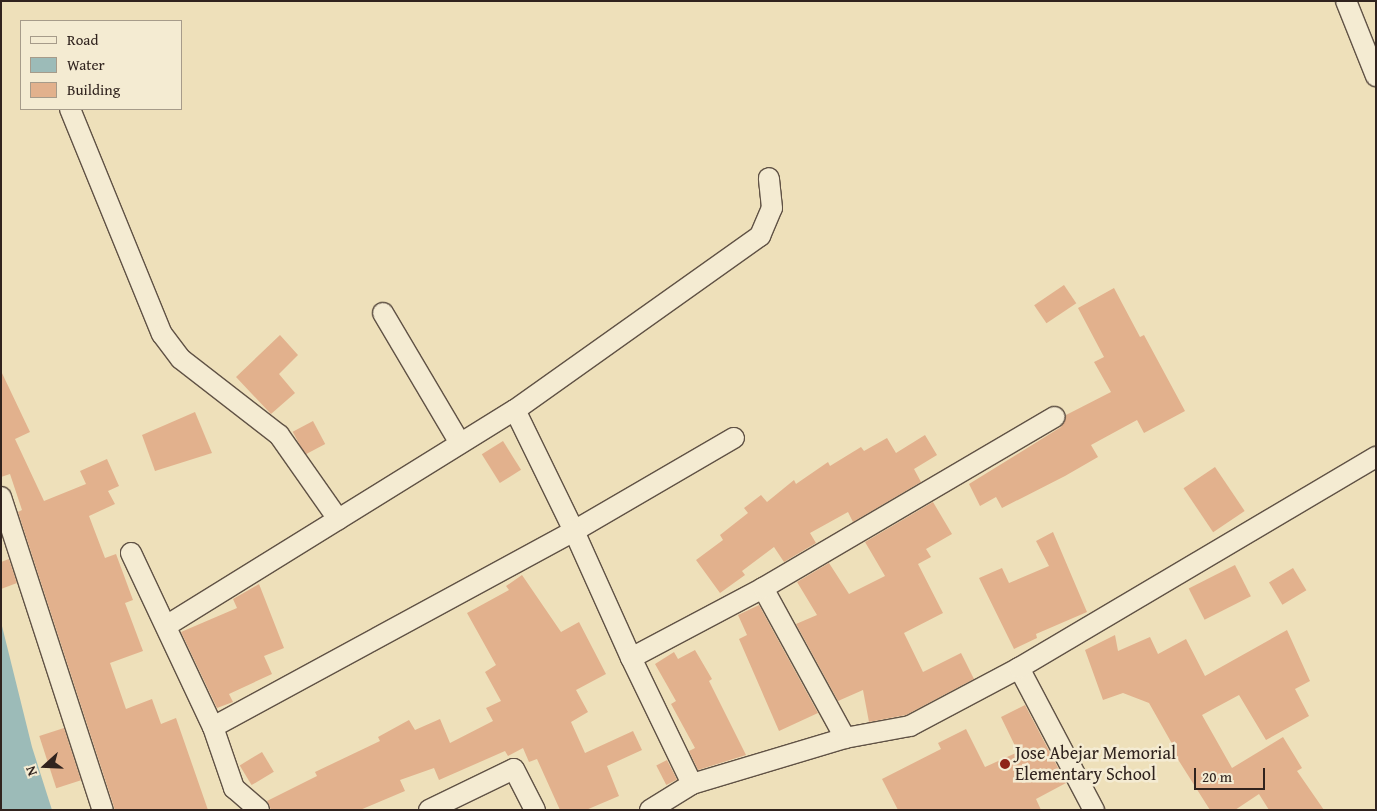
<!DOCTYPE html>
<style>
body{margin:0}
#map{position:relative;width:1377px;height:811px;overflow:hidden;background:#eee0ba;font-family:"Gentium Book Plus",serif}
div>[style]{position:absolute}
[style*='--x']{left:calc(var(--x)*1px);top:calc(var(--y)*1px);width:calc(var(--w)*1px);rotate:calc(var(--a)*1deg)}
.water>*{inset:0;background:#9cbbb8}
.building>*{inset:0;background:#e2b18d;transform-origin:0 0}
.roads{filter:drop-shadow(1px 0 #605245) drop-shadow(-1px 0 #605245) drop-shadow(0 1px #605245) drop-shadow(0 -1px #605245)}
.street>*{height:20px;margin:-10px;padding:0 10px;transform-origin:10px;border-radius:10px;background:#f4ebd2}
.dots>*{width:14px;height:14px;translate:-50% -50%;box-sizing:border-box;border:2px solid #f4ebd2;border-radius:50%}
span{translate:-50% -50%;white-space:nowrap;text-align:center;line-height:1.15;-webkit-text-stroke:5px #f4ebd2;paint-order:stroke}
.poi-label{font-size:18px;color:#30231e}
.left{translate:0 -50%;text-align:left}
.frame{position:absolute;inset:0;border:2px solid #30231e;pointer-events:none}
.legend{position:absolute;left:20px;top:20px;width:162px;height:90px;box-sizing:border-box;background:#f4ebd2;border:1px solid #a69b8a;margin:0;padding:6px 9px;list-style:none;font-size:15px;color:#30231e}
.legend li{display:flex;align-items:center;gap:10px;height:25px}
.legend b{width:25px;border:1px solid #a69b8a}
.north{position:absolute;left:20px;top:741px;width:50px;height:50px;-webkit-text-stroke:4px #f4ebd2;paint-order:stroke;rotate:250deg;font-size:14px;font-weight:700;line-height:20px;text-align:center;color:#30231e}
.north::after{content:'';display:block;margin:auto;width:18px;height:22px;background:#30231e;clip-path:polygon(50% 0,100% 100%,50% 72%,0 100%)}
.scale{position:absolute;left:1194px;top:768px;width:71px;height:22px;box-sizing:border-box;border:2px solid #30231e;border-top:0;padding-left:6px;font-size:15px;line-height:18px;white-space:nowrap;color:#30231e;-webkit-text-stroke:4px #f4ebd2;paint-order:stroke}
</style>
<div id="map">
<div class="water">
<div style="clip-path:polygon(1px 622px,32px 747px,52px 810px,1px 810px)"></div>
</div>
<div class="building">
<div style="left:1064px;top:285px;width:22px;height:36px;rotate:56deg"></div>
<div style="clip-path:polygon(1114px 288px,1140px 337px,1144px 335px,1185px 411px,1144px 433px,1137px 420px,1091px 445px,1098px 457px,1065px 476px,1002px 508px,996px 497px,980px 506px,969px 484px,1061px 427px,1066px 415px,1111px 392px,1094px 362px,1104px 357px,1078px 308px)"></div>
<div style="clip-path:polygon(280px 335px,298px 355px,279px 374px,295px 393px,271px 414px,236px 377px)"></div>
<div style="clip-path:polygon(1px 371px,30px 432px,15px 439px,44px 501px,86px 484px,80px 471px,107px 459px,119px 486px,108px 491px,115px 504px,89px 516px,105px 558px,116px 554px,133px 600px,125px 603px,143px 651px,110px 663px,126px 709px,152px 699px,161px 724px,176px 718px,208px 810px,115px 810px,18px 512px,22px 510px,10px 474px,1px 477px)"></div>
<div style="clip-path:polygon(195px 412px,212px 453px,155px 471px,142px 435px)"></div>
<div style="left:313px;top:421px;width:26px;height:23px;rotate:62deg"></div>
<div style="clip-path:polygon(925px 435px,937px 455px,914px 469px,921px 482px,853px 522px,848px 512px,810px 533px,816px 543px,784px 562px,774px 547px,742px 571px,745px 575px,720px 593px,696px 560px,723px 540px,720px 535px,748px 513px,744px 508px,761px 495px,767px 502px,794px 480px,796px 484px,828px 462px,830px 466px,861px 447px,864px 451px,887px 438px,896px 453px)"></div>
<div style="left:503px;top:441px;width:34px;height:25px;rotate:58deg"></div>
<div style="left:1215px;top:467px;width:53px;height:38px;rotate:56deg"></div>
<div style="clip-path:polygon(933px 502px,952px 534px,926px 549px,931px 557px,918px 564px,943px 613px,904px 633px,923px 672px,961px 653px,974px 679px,906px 715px,869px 722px,863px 690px,838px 701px,796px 624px,817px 615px,797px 582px,829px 563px,849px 594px,885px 576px,865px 542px)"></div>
<div style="clip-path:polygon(1053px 532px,1087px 612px,1036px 634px,1037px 638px,1014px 649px,979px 578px,1002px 568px,1009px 583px,1049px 566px,1036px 541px)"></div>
<div style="clip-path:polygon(9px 559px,17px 583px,1px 589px,1px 562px)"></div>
<div style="left:1235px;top:565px;width:35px;height:52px;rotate:63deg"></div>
<div style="left:1293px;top:568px;width:26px;height:28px;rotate:59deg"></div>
<div style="clip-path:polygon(522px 575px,561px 632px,579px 622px,606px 674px,576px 690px,588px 712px,571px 722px,585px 753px,633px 731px,642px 750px,607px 766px,619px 796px,586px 810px,560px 810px,537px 759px,529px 762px,523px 748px,508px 756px,505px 751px,439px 780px,434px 768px,400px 780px,405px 791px,360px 810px,271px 810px,267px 801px,317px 776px,315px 772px,380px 741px,378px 737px,409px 720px,415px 730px,440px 719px,450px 743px,493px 721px,486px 708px,501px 701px,485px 672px,496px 665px,467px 613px,509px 590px,506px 586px)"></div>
<div style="clip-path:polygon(259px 584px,284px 648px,264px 656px,272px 674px,229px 694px,233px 702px,217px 708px,181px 632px,237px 608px,233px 599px)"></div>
<div style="clip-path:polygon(759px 605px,818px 713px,779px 731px,739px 639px,747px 635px,738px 615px)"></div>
<div style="clip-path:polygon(1287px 630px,1310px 681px,1295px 689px,1309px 716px,1266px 740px,1239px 695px,1202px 715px,1232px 768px,1283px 737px,1302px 768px,1297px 771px,1324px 810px,1269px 810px,1259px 794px,1235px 810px,1210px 810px,1172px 750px,1175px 749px,1149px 703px,1123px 693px,1103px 700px,1085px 650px,1115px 635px,1118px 651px,1150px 637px,1158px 654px,1186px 639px,1205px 676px)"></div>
<div style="clip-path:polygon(695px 650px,712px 679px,709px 681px,746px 755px,698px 770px,689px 751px,695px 748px,671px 704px,676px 701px,655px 664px,674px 652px,678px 659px)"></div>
<div style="clip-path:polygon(1025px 705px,1066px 783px,1036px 799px,1041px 810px,898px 810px,882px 779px,941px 749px,938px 743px,966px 729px,985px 767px,1018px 752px,1001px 717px)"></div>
<div style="left:64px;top:728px;width:55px;height:26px;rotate:72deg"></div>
<div style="left:262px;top:752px;width:23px;height:26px;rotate:59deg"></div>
<div style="left:667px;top:760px;width:22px;height:12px;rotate:63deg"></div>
</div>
<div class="roads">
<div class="street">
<div style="--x:1346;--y:1;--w:81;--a:68.2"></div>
<div style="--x:70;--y:109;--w:243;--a:67.8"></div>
<div style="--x:162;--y:334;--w:31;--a:53"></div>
<div style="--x:181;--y:359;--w:124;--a:37.8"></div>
<div style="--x:279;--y:435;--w:103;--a:54.9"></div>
<div style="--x:383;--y:313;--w:151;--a:59.4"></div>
<div style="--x:515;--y:410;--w:135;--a:64"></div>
<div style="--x:574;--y:531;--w:185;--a:-30.2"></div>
<div style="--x:1;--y:497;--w:329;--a:72"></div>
<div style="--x:131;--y:553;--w:192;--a:64.8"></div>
<div style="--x:213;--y:727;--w:411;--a:-28.5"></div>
<div style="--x:574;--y:531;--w:139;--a:65.8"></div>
<div style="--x:763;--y:588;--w:171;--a:61.3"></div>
<div style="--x:166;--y:626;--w:410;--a:-31.8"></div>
<div style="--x:515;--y:410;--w:301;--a:-35.4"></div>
<div style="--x:760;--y:236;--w:30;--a:-67"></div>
<div style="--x:772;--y:208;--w:30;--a:-96"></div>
<div style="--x:1019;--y:668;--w:161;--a:62.2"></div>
<div style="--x:213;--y:727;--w:65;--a:71"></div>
<div style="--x:234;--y:788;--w:33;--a:41"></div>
<div style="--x:692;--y:784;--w:140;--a:-115.8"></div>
<div style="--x:631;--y:658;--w:149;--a:-27.9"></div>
<div style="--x:763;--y:588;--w:338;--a:-30.4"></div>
<div style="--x:429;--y:810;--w:94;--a:-25.8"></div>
<div style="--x:514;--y:769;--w:46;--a:62.9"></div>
<div style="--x:650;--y:810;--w:49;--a:-31.8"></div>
<div style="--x:692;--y:784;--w:160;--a:-16.7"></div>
<div style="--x:845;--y:738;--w:66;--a:-10.5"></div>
<div style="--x:910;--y:726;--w:123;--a:-28"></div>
<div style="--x:1019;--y:668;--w:415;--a:-30.6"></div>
</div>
</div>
<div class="dots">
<div style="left:1005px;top:764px;background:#8f2418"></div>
</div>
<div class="poi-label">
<span class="left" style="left:1015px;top:764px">Jose Abejar Memorial<br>Elementary School</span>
</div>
<div class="frame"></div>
<ul class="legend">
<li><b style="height:6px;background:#f4ebd2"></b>Road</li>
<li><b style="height:14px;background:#9cbbb8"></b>Water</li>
<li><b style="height:14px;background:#e2b18d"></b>Building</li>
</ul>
<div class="north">N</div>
<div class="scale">20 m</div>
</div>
